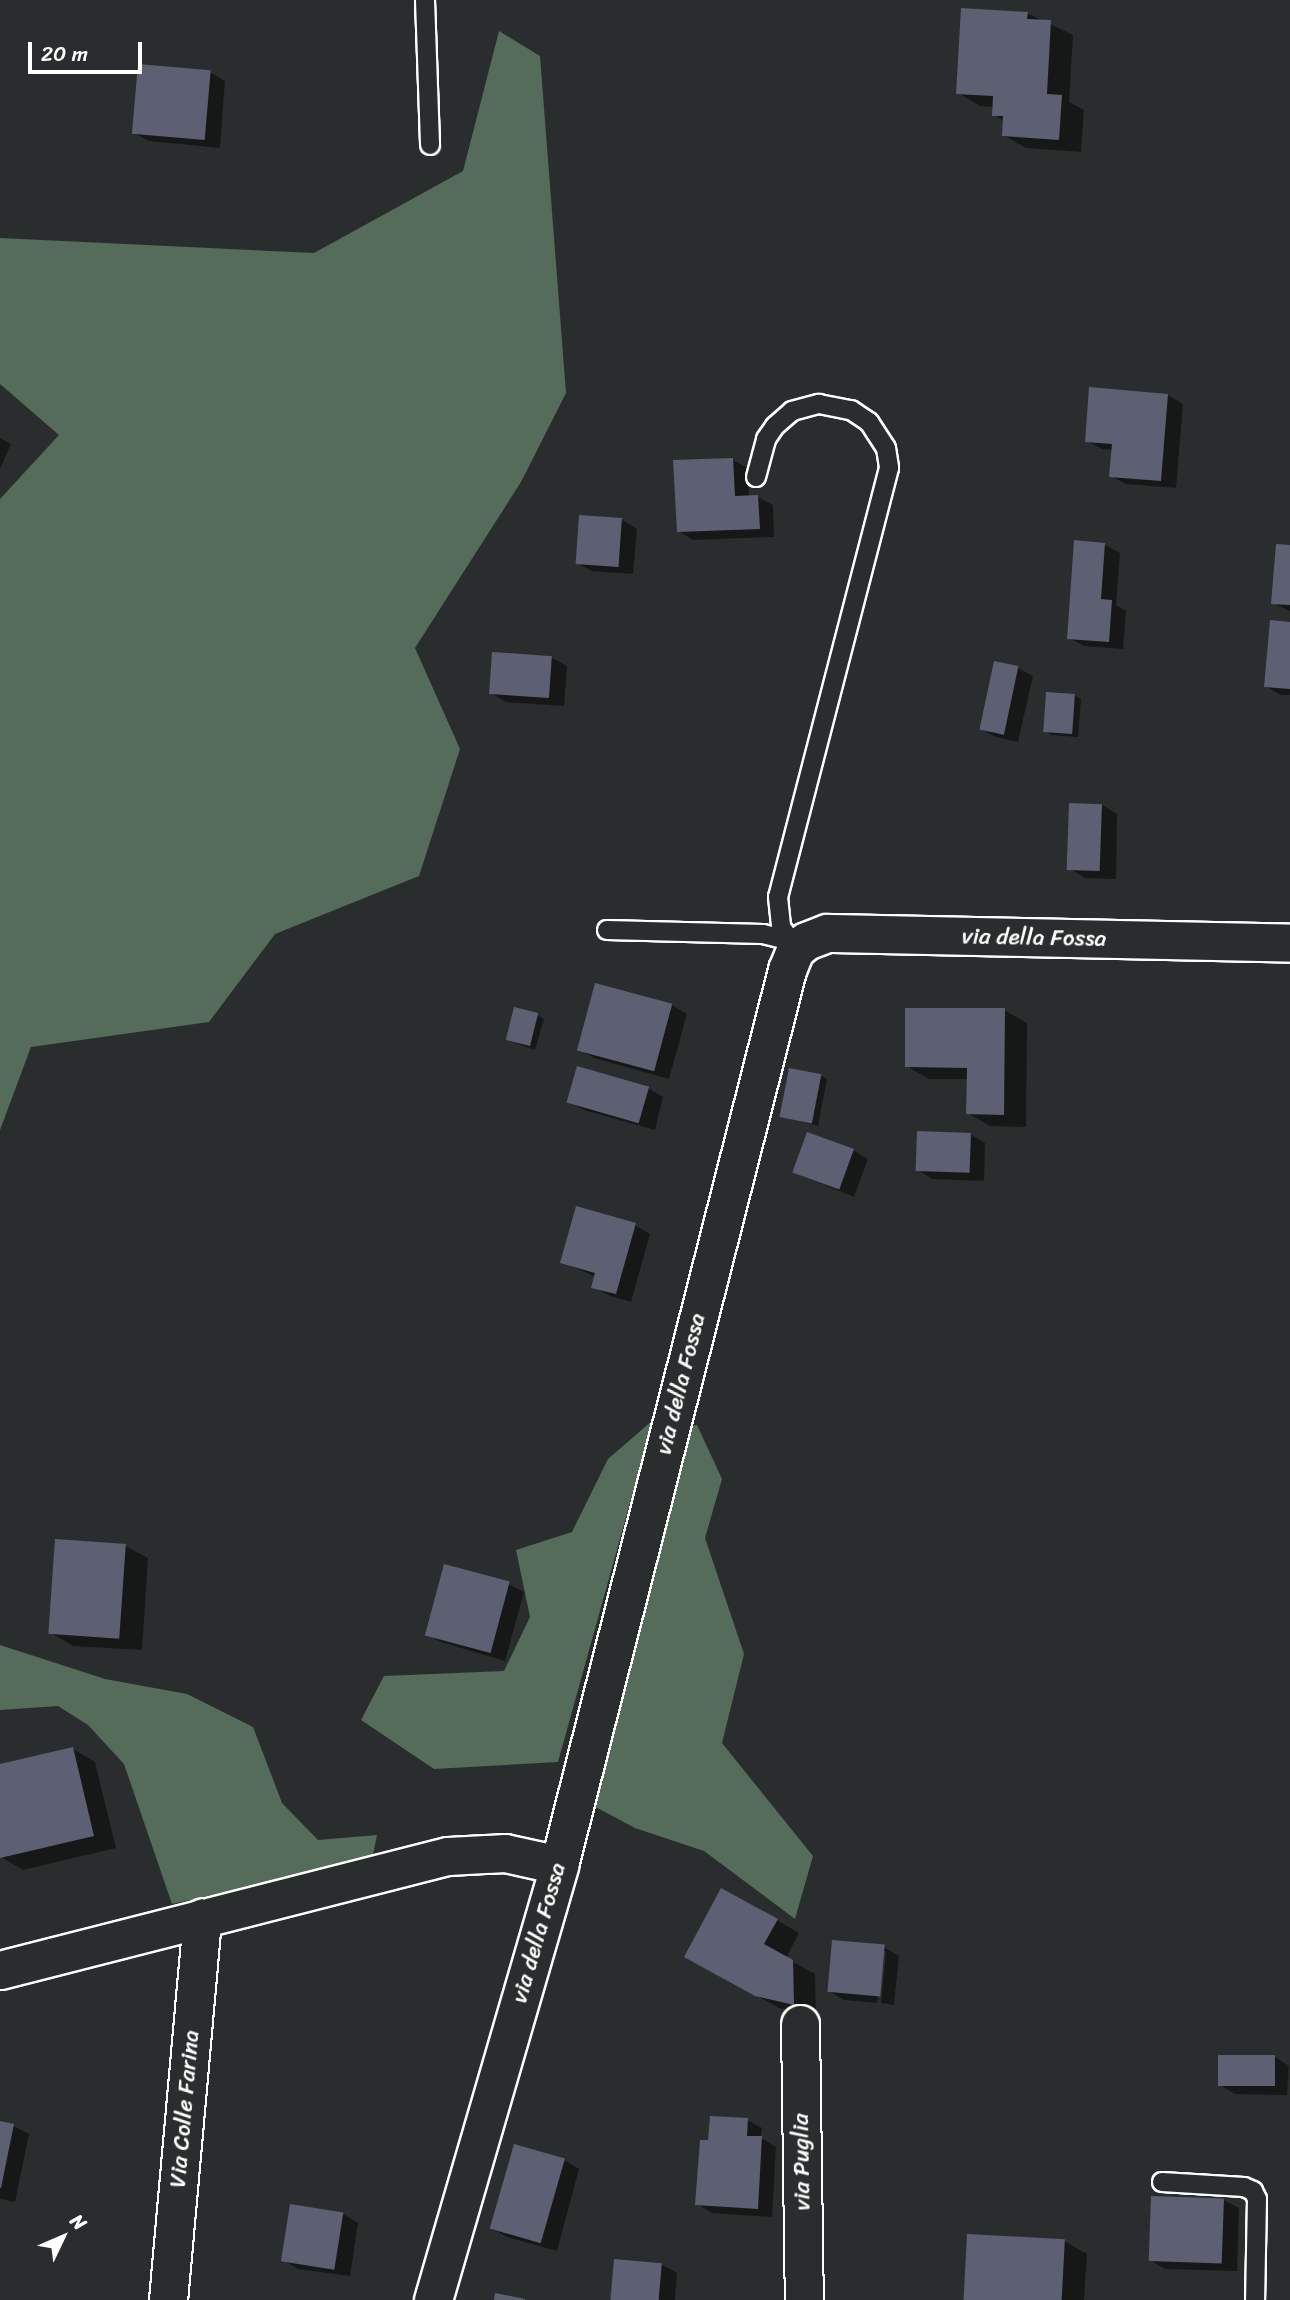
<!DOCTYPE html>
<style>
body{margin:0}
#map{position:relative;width:1290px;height:2300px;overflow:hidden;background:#2a2d2e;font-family:Sriracha,sans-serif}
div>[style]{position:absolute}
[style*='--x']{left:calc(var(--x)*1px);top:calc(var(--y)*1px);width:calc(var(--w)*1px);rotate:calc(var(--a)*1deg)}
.green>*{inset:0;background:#546c59}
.shadow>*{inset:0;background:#0007}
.building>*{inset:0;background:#5c6072;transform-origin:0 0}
.roads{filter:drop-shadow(2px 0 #fff) drop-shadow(-2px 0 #fff) drop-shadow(0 2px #fff) drop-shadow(0 -2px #fff)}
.lane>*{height:18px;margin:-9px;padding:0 9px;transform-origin:9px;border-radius:9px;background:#2a2d2e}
.street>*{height:37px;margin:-18.5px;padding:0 18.5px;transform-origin:18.5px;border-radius:18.5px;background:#2a2d2e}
span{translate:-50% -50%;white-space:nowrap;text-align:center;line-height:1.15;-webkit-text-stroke:6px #2a2d2e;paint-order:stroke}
.street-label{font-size:23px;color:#fff}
.north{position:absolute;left:28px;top:2202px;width:70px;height:70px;-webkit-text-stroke:5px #2a2d2e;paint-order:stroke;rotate:46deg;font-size:19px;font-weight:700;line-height:28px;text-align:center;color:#fff}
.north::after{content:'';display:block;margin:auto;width:24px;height:32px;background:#fff;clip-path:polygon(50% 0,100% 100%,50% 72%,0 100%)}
.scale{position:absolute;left:28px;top:42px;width:114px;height:32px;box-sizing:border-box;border:4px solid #fff;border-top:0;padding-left:9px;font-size:21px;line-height:24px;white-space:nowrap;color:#fff;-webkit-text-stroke:5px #2a2d2e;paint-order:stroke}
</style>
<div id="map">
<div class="green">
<div style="clip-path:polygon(499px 31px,540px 56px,566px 393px,521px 482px,415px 648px,460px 749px,419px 876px,275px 934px,209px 1022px,31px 1047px,0 1130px,0 499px,59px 435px,0 384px,0 238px,314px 253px,463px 171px)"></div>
<div style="clip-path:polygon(653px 1420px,558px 1762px,434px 1769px,361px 1720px,384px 1676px,504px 1671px,530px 1617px,516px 1550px,572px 1532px,608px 1459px)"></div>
<div style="clip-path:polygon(697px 1425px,722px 1479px,705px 1538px,744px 1654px,722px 1743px,813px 1856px,795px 1919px,704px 1851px,635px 1828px,588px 1803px,682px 1427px)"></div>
<div style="clip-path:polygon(0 1645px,105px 1679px,187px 1694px,253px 1727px,282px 1803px,318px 1840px,377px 1835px,372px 1859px,172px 1904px,124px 1764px,88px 1725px,58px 1706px,0 1710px)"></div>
</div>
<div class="shadow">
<div style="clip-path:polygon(1027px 13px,1073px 35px,1069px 102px,1084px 110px,1081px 152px,1026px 148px,1003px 135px,1004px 121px,994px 115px,994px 107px,980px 106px,958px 93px)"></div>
<div style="clip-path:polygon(210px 72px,225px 81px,220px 148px,149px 141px,134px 133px)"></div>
<div style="clip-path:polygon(1168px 395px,1183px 404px,1176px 488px,1126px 484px,1111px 476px,1113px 450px,1102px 449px,1087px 441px)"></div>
<div style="clip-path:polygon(0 438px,11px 444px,0 469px)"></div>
<div style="clip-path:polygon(733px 460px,748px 468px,749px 497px,758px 497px,773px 505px,774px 537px,693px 540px,678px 531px)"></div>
<div style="clip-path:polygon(622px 520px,637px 529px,633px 574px,592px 571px,577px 563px)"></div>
<div style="clip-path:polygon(1076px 542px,1105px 545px,1120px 553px,1116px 605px,1126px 611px,1123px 649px,1084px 646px,1069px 638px)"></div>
<div style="clip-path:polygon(1290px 547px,1290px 611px,1273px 603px)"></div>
<div style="clip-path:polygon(1290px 624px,1290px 695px,1281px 695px,1266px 686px)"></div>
<div style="clip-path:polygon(494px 654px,552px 658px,567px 666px,564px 706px,506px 702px,491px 693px)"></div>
<div style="clip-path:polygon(995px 663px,1018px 668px,1033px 676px,1018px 742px,996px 737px,981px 729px)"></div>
<div style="clip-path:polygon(1074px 695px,1081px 699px,1078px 737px,1052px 735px,1045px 731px)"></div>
<div style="clip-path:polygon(1102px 805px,1117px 814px,1116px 879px,1085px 878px,1070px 869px)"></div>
<div style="clip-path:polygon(596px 985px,672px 1005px,687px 1014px,669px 1079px,594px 1058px,580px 1050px)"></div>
<div style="clip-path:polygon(1004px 1010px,1027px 1023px,1026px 1127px,990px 1126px,968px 1113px,968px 1079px,929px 1079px,906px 1066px)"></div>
<div style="clip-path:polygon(537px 1015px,544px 1019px,535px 1050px,507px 1040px)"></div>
<div style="clip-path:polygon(820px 1075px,827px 1079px,818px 1126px,782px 1116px)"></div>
<div style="clip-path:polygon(648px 1088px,663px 1097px,655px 1130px,584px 1110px,569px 1102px)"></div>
<div style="clip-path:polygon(970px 1134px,985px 1143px,984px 1181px,932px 1179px,918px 1170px)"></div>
<div style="clip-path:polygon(853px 1150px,868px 1159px,854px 1197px,795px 1173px)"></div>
<div style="clip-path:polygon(635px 1225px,650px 1234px,631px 1302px,608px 1295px,594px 1287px,596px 1277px,562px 1262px)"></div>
<div style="clip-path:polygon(125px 1546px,148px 1558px,142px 1650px,73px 1646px,51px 1633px)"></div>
<div style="clip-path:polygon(509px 1584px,524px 1592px,505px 1661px,441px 1642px,426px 1634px)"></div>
<div style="clip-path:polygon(73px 1749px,95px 1762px,116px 1848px,23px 1870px,1px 1857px,0 1853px,0 1766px)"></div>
<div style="clip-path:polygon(777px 1920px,799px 1933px,786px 1958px,815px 1974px,816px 2016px,779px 2008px,709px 1969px)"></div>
<div style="clip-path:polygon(884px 1947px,899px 1956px,894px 2005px,881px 2003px,886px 1951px,882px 1951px,877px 2003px,844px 2000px,829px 1991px)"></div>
<div style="clip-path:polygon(1275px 2057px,1289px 2066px,1287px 2095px,1235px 2094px,1220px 2085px)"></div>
<div style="clip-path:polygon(747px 2120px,762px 2128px,761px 2138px,776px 2147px,772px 2217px,712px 2213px,697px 2204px,710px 2142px)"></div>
<div style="clip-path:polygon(0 2123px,14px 2126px,29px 2134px,15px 2202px,0 2199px)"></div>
<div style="clip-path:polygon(565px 2160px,579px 2169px,557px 2251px,507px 2237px,493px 2229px)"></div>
<div style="clip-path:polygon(1224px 2200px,1239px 2208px,1237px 2271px,1165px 2269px,1150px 2260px)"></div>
<div style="clip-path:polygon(291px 2206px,343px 2214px,358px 2223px,350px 2276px,298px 2269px,283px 2260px)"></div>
<div style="clip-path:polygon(1064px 2241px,1087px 2254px,1084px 2300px,965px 2300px)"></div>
<div style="clip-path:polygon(662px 2265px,677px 2273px,675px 2300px,613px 2300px)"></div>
</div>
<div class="building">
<div style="clip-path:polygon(961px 8px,1028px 12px,1027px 19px,1051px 20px,1047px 94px,1062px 95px,1059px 140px,1002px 136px,1003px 116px,992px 116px,993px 96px,956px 94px)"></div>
<div style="left:138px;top:64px;width:73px;height:70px;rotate:5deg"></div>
<div style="clip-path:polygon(1089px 387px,1168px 394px,1161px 481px,1109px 477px,1112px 444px,1085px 442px)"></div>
<div style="clip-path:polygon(733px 458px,735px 496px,758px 495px,760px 529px,677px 532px,673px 460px)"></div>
<div style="left:579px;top:515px;width:43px;height:49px;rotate:4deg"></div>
<div style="clip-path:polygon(1074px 540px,1105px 543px,1101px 599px,1112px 600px,1109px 642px,1067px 639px)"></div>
<div style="clip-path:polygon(1276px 544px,1290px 545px,1290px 605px,1271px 604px)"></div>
<div style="clip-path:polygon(1270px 620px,1290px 622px,1290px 689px,1264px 687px)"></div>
<div style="left:492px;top:652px;width:60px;height:42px;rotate:4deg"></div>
<div style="left:994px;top:661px;width:25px;height:70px;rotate:12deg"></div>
<div style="left:1046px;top:692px;width:29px;height:40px;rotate:4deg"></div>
<div style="left:1069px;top:803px;width:33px;height:67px;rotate:2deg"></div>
<div style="left:595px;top:983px;width:80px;height:70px;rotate:15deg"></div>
<div style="left:514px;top:1007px;width:25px;height:34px;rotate:14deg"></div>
<div style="clip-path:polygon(905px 1008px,1005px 1008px,1004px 1115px,966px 1114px,967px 1068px,905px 1067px)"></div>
<div style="left:577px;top:1066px;width:75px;height:38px;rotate:16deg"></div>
<div style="left:789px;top:1068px;width:33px;height:50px;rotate:11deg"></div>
<div style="left:917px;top:1131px;width:54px;height:40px;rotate:2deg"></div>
<div style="left:807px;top:1132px;width:50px;height:43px;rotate:20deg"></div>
<div style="clip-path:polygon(576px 1206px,636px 1223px,616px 1294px,591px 1288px,595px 1273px,560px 1263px)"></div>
<div style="left:55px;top:1539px;width:71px;height:95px;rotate:4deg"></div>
<div style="left:444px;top:1564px;width:68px;height:74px;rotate:15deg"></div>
<div style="clip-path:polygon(73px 1747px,94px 1836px,0 1858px,0 1764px)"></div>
<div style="clip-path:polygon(721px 1888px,778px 1919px,764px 1944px,793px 1960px,794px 2005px,755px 1996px,684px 1957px)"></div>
<div style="left:832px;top:1940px;width:53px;height:52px;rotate:5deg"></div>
<div style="left:1218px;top:2055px;width:57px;height:31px"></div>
<div style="clip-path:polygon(710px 2116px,748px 2118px,747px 2136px,762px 2136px,758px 2209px,695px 2205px,700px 2140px,708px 2140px)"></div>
<div style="clip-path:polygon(0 2121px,14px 2124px,1px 2188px,0 2188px)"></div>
<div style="left:514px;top:2144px;width:53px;height:88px;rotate:16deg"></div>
<div style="left:1151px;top:2196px;width:73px;height:65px;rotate:2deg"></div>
<div style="left:290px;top:2204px;width:54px;height:58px;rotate:9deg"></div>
<div style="left:967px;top:2234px;width:98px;height:66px;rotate:3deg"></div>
<div style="left:614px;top:2259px;width:48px;height:41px;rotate:5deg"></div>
<div style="clip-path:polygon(495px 2293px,525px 2299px,525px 2300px,494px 2300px)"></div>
</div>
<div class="roads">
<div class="lane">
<div style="--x:425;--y:0;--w:145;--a:88"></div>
<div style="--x:756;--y:477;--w:39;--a:-75"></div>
<div style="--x:766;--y:439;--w:16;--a:-55"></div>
<div style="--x:775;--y:426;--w:23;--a:-41"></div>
<div style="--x:792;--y:411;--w:28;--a:-15"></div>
<div style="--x:819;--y:404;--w:33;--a:11"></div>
<div style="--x:851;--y:410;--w:22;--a:34"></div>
<div style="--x:869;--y:422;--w:31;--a:57"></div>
<div style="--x:886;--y:448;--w:20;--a:81"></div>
<div style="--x:889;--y:468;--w:443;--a:104.5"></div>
<div style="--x:778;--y:897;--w:30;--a:84"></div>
<div style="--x:781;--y:927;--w:27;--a:54"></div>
<div style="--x:607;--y:930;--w:156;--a:1.5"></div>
<div style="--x:763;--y:934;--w:29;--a:14"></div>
<div style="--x:1162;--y:2182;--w:82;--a:3.5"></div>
<div style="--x:1244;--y:2187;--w:10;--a:24"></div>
<div style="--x:1253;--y:2191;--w:9;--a:63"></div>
<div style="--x:1257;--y:2199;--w:101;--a:91.1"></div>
</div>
<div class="street">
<div style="--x:0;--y:1970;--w:462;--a:-14.3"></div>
<div style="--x:448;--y:1856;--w:57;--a:-3"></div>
<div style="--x:505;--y:1853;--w:55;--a:12.5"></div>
<div style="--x:800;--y:2024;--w:276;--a:89.2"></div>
<div style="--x:168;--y:2300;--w:384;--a:-84.9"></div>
<div style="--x:433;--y:2300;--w:453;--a:-73.8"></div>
<div style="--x:559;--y:1865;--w:924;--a:-75.71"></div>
<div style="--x:787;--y:970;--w:22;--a:-68"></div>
<div style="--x:795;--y:950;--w:14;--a:-39"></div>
<div style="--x:806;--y:941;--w:22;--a:-21"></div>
<div style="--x:827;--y:933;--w:463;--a:1.2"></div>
</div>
</div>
<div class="street-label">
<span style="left:1034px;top:938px;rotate:1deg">via della Fossa</span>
<span style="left:681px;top:1384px;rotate:-76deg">via della Fossa</span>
<span style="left:539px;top:1933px;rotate:-74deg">via della Fossa</span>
<span style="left:185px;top:2109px;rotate:-85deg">Via Colle Farina</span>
<span style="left:802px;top:2162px;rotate:-91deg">via Puglia</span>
</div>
<div class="north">N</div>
<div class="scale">20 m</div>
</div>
